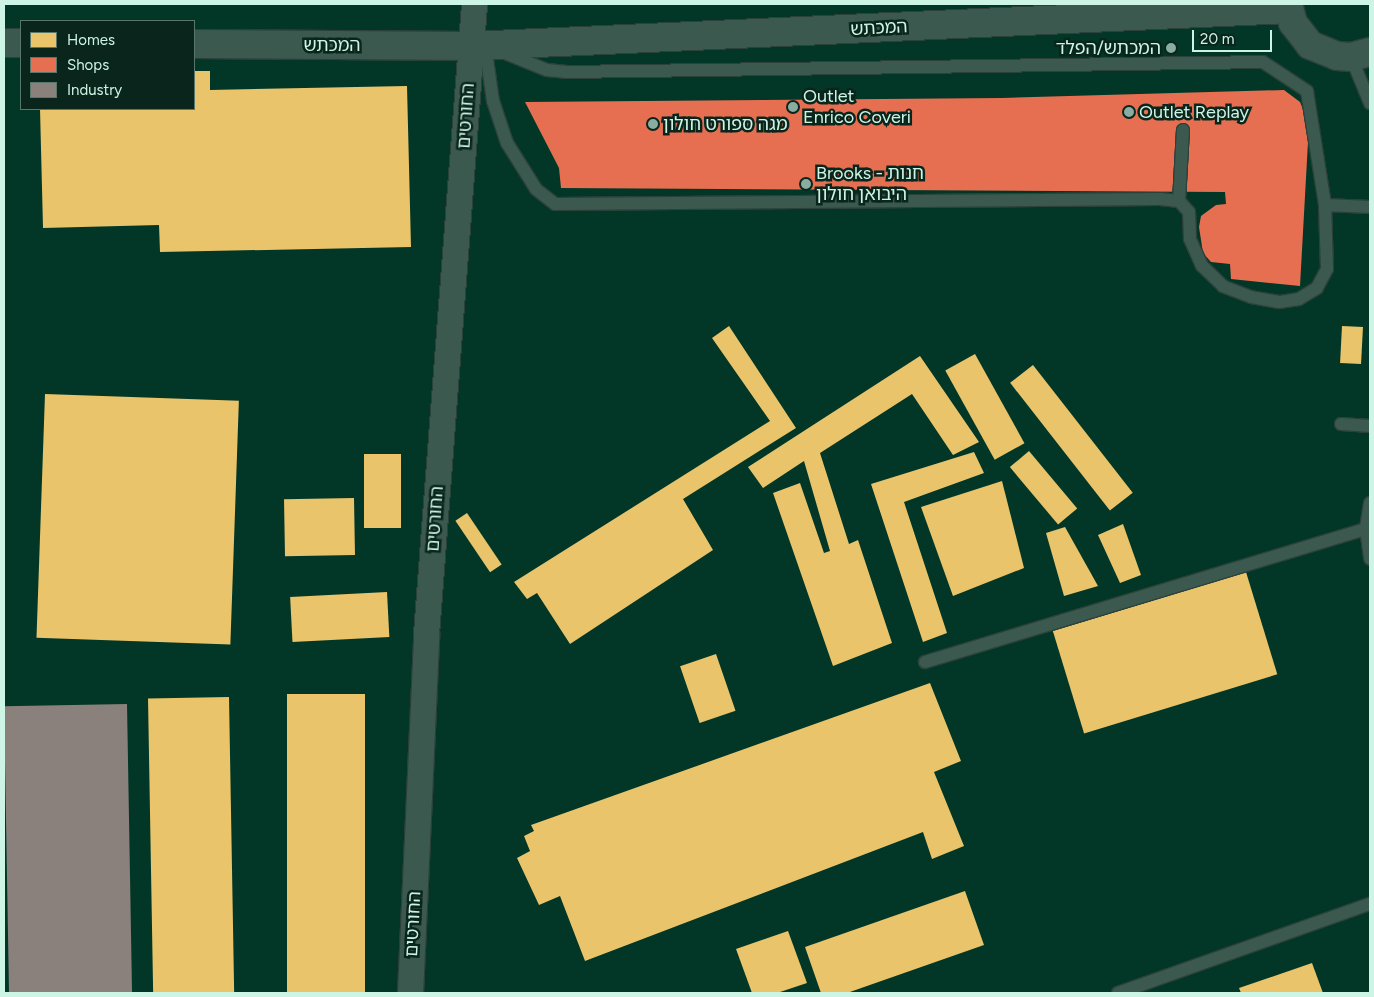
<!DOCTYPE html>
<meta charset="utf-8">
<style>
body{margin:0}
#map{position:relative;width:1374px;height:997px;overflow:hidden;background:#0c271f;font-family:Figtree,"Noto Sans Hebrew",sans-serif}
div>[style]{position:absolute}
[style*='--x']{left:calc(var(--x)*1px);top:calc(var(--y)*1px);width:calc(var(--w)*1px);rotate:calc(var(--a)*1deg)}
.built>*{inset:0;background:#023728}
.homes>*{inset:0;background:#e9c46a;transform-origin:0 0}
.shops>*{inset:0;background:#e76f51}
.industry>*{inset:0;background:#8a817c;transform-origin:0 0}
.roads{filter:drop-shadow(1px 0 #2c413a) drop-shadow(-1px 0 #2c413a) drop-shadow(0 1px #2c413a) drop-shadow(0 -1px #2c413a)}
.service>*{height:12px;margin:-6px;padding:0 6px;transform-origin:6px;border-radius:6px;background:#3b594f}
.minor>*{height:25px;margin:-12.5px;padding:0 12.5px;transform-origin:12.5px;border-radius:12.5px;background:#3b594f}
.tertiary>*{height:28px;margin:-14px;padding:0 14px;transform-origin:14px;border-radius:14px;background:#3b594f}
.dots>*{width:14px;height:14px;translate:-50% -50%;box-sizing:border-box;border:2px solid #0a251c;border-radius:50%}
span{translate:-50% -50%;white-space:nowrap;text-align:center;line-height:1.15;-webkit-text-stroke:5px #0a251c;paint-order:stroke}
.street-label{font-size:18px;color:#cdf5e5}
.poi-label{font-size:18px;color:#cdf5e5}
.right{translate:-100% -50%;text-align:right}
.left{translate:0 -50%;text-align:left}
.frame{position:absolute;inset:0;border:5px solid #cdf5e5;pointer-events:none}
.legend{position:absolute;left:20px;top:20px;width:175px;height:90px;box-sizing:border-box;background:#0a251c;border:1px solid #58786c;margin:0;padding:6px 9px;list-style:none;font-size:15px;color:#cdf5e5}
.legend li{display:flex;align-items:center;gap:10px;height:25px}
.legend b{width:25px;border:1px solid #58786c}
.scale{position:absolute;left:1192px;top:30px;width:80px;height:22px;box-sizing:border-box;border:2px solid #cdf5e5;border-top:0;padding-left:6px;font-size:15px;line-height:18px;white-space:nowrap;color:#cdf5e5;-webkit-text-stroke:4px #0a251c;paint-order:stroke}
</style>
<div id="map">
<div class="built">
<div style="clip-path:polygon(evenodd,4px 4px,1370px 4px,1370px 993px,4px 993px,4px 4px,21px 21px,194px 21px,194px 109px,21px 109px,21px 21px)"></div>
</div>
<div class="homes">
<div style="clip-path:polygon(194px 71px,210px 71px,210px 90px,407px 86px,411px 247px,160px 252px,159px 225px,43px 228px,40px 109px,194px 109px)"></div>
<div style="clip-path:polygon(729px 326px,796px 428px,683px 499px,713px 550px,570px 644px,537px 593px,527px 599px,514px 582px,770px 421px,712px 338px)"></div>
<div style="left:1342px;top:326px;width:21px;height:37px;rotate:3deg"></div>
<div style="left:975px;top:354px;width:102px;height:34px;rotate:61deg"></div>
<div style="clip-path:polygon(920px 356px,979px 442px,953px 455px,912px 394px,820px 453px,849px 544px,858px 540px,892px 643px,833px 666px,773px 493px,800px 483px,824px 553px,830px 551px,804px 461px,763px 488px,748px 467px)"></div>
<div style="left:1033px;top:365px;width:162px;height:29px;rotate:52deg"></div>
<div style="left:45px;top:394px;width:194px;height:244px;rotate:2deg"></div>
<div style="left:1029px;top:451px;width:75px;height:25px;rotate:50deg"></div>
<div style="clip-path:polygon(974px 452px,984px 473px,904px 502px,947px 633px,923px 642px,871px 484px)"></div>
<div style="left:364px;top:454px;width:37px;height:74px"></div>
<div style="clip-path:polygon(1002px 481px,1024px 568px,953px 596px,921px 507px)"></div>
<div style="left:354px;top:498px;width:57px;height:70px;rotate:89deg"></div>
<div style="left:467px;top:513px;width:62px;height:14px;rotate:56deg"></div>
<div style="clip-path:polygon(1123px 524px,1141px 575px,1120px 583px,1098px 535px)"></div>
<div style="clip-path:polygon(1065px 527px,1098px 586px,1064px 596px,1046px 533px)"></div>
<div style="left:1246px;top:572px;width:107px;height:202px;rotate:73deg"></div>
<div style="left:387px;top:592px;width:45px;height:97px;rotate:87deg"></div>
<div style="left:716px;top:654px;width:60px;height:38px;rotate:71deg"></div>
<div style="clip-path:polygon(930px 683px,961px 761px,934px 772px,964px 846px,932px 859px,923px 832px,585px 961px,560px 896px,539px 905px,517px 858px,530px 851px,524px 836px,534px 831px,531px 825px)"></div>
<div style="left:287px;top:694px;width:78px;height:299px"></div>
<div style="left:229px;top:697px;width:296px;height:81px;rotate:89deg"></div>
<div style="clip-path:polygon(965px 891px,984px 945px,847px 993px,821px 993px,805px 947px)"></div>
<div style="clip-path:polygon(788px 931px,807px 983px,777px 993px,752px 993px,736px 949px)"></div>
<div style="clip-path:polygon(1312px 963px,1323px 993px,1241px 993px,1239px 988px)"></div>
</div>
<div class="shops">
<div style="clip-path:polygon(1284px 90px,1300px 102px,1309px 124px,1300px 286px,1231px 279px,1230px 264px,1211px 262px,1203px 253px,1199px 227px,1201px 216px,1216px 205px,1226px 204px,1225px 192px,561px 188px,559px 168px,525px 102px,1002px 98px)"></div>
</div>
<div class="industry">
<div style="left:127px;top:704px;width:289px;height:123px;rotate:89deg"></div>
</div>
<div class="roads">
<div class="service">
<div style="--x:485;--y:45;--w:67;--a:22"></div>
<div style="--x:547;--y:70;--w:20;--a:6"></div>
<div style="--x:567;--y:72;--w:696;--a:-0.82"></div>
<div style="--x:1263;--y:62;--w:53;--a:33.4"></div>
<div style="--x:1307;--y:91;--w:115;--a:81"></div>
<div style="--x:1325;--y:205;--w:64;--a:88.2"></div>
<div style="--x:1327;--y:269;--w:21;--a:118"></div>
<div style="--x:1317;--y:288;--w:21;--a:149"></div>
<div style="--x:1299;--y:299;--w:20;--a:171"></div>
<div style="--x:1279;--y:302;--w:28;--a:-170"></div>
<div style="--x:1251;--y:297;--w:30;--a:-159"></div>
<div style="--x:1223;--y:286;--w:29;--a:-136"></div>
<div style="--x:1202;--y:266;--w:30;--a:-114"></div>
<div style="--x:1190;--y:239;--w:27;--a:-92"></div>
<div style="--x:1189;--y:212;--w:15;--a:-132"></div>
<div style="--x:1179;--y:201;--w:19;--a:-174"></div>
<div style="--x:1160;--y:199;--w:605;--a:179.53"></div>
<div style="--x:555;--y:204;--w:24;--a:-142"></div>
<div style="--x:536;--y:189;--w:54;--a:-122.2"></div>
<div style="--x:507;--y:143;--w:44;--a:-108.4"></div>
<div style="--x:493;--y:101;--w:57;--a:-98.1"></div>
<div style="--x:1351;--y:57;--w:50;--a:67.6"></div>
<div style="--x:1179;--y:201;--w:71;--a:-86.8"></div>
<div style="--x:1325;--y:205;--w:45;--a:2.5"></div>
<div style="--x:1341;--y:424;--w:29;--a:4"></div>
<div style="--x:1370;--y:503;--w:26;--a:99"></div>
<div style="--x:1366;--y:529;--w:30;--a:82"></div>
<div style="--x:925;--y:662;--w:461;--a:-16.8"></div>
<div style="--x:1118;--y:993;--w:267;--a:-19.5"></div>
</div>
<div class="minor">
<div style="--x:410;--y:993;--w:359;--a:-87.4"></div>
<div style="--x:426;--y:634;--w:632;--a:-85.64"></div>
</div>
<div class="tertiary">
<div style="--x:1288;--y:4;--w:20;--a:75"></div>
<div style="--x:1293;--y:23;--w:28;--a:52"></div>
<div style="--x:1310;--y:45;--w:29;--a:22"></div>
<div style="--x:1337;--y:56;--w:14;--a:4"></div>
<div style="--x:1351;--y:57;--w:20;--a:-15"></div>
<div style="--x:4;--y:43;--w:17;--a:0"></div>
<div style="--x:194;--y:44;--w:277;--a:0.4"></div>
<div style="--x:471;--y:46;--w:818;--a:-2.59"></div>
</div>
</div>
<div class="dots">
<div style="left:1171px;top:48px;background:#89ada0"></div>
<div style="left:793px;top:107px;background:#89ada0"></div>
<div style="left:1129px;top:112px;background:#89ada0"></div>
<div style="left:653px;top:124px;background:#89ada0"></div>
<div style="left:806px;top:184px;background:#89ada0"></div>
</div>
<div class="street-label">
<span style="left:879px;top:28px;rotate:-3deg">המכתש</span>
<span style="left:332px;top:45px">המכתש</span>
<span style="left:466px;top:116px;rotate:-86deg">החורטים</span>
<span style="left:435px;top:519px;rotate:-86deg">החורטים</span>
<span style="left:413px;top:924px;rotate:-87deg">החורטים</span>
</div>
<div class="poi-label">
<span class="right" style="left:1161px;top:48px">המכתש/הפלד</span>
<span class="left" style="left:803px;top:107px">Outlet<br>Enrico Coveri</span>
<span class="left" style="left:1139px;top:112px">Outlet Replay</span>
<span class="left" style="left:663px;top:124px">מגה ספורט חולון</span>
<span class="left" style="left:816px;top:184px">Brooks - חנות<br>היבואן חולון</span>
</div>
<div class="frame"></div>
<ul class="legend">
<li><b style="height:14px;background:#e9c46a"></b>Homes</li>
<li><b style="height:14px;background:#e76f51"></b>Shops</li>
<li><b style="height:14px;background:#8a817c"></b>Industry</li>
</ul>
<div class="scale">20 m</div>
</div>
